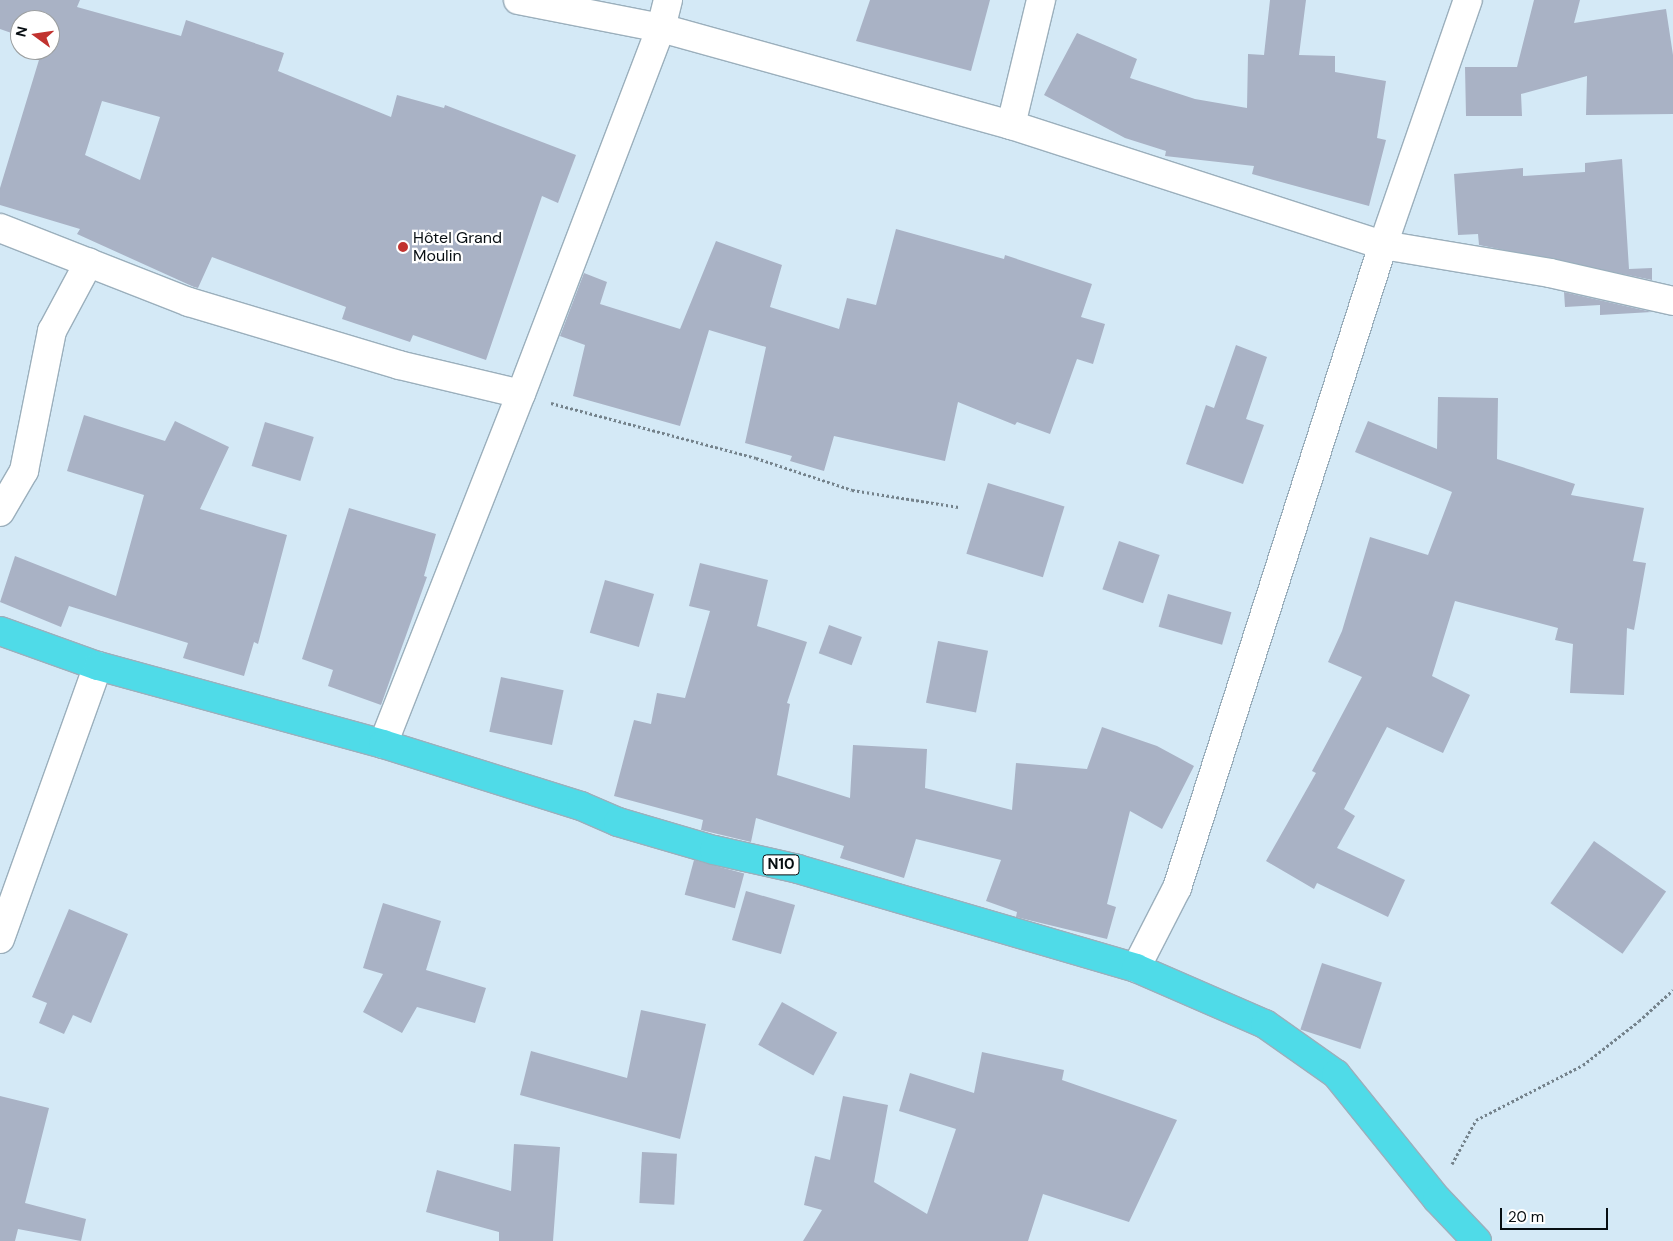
<!DOCTYPE html>
<meta charset="utf-8">
<style>
body{margin:0}
#map{position:relative;width:1673px;height:1241px;overflow:hidden;background:#d4e9f6;font-family:"DM Sans",sans-serif}
div>[style]{position:absolute}
[style*='--x']{left:calc(var(--x)*1px);top:calc(var(--y)*1px);width:calc(var(--w)*1px);rotate:calc(var(--a)*1deg)}
.building>*{inset:0;background:#a9b2c5;transform-origin:0 0}
.path>*{height:3px;margin-top:-1.5px;transform-origin:0;background:repeating-linear-gradient(90deg,#74828b 0 2.5px,transparent 0 5px)}
.roads{filter:drop-shadow(1px 0 #9bafbc) drop-shadow(-1px 0 #9bafbc) drop-shadow(0 1px #9bafbc) drop-shadow(0 -1px #9bafbc)}
.minor>*{height:28px;margin:-14px;padding:0 14px;transform-origin:14px;border-radius:14px;background:#fff}
.highway>*{height:28px;margin:-14px;padding:0 14px;transform-origin:14px;border-radius:14px;background:#4fdbe8}
.dots>*{width:14px;height:14px;translate:-50% -50%;box-sizing:border-box;border:2px solid #fff;border-radius:50%}
span{translate:-50% -50%;white-space:nowrap;text-align:center;line-height:1.15;-webkit-text-stroke:4.5px #fff;paint-order:stroke}
.shield-label span{padding:1px 4px;background:#fff;border:1px solid;border-radius:4px;-webkit-text-stroke-width:0}
.shield-label{font-size:15px;color:#070e12;font-weight:700}
.poi-label{font-size:16px;color:#070e12}
.left{translate:0 -50%;text-align:left}
.north{position:absolute;left:10px;top:10px;width:50px;height:50px;box-sizing:border-box;background:#fff;border:1px solid #9c9fa0;border-radius:50%;rotate:284deg;font-size:14px;font-weight:700;line-height:20px;text-align:center;color:#070e12}
.north::after{content:'';display:block;margin:auto;width:18px;height:22px;background:#c1322f;clip-path:polygon(50% 0,100% 100%,50% 72%,0 100%)}
.scale{position:absolute;left:1500px;top:1208px;width:108px;height:22px;box-sizing:border-box;border:2px solid #070e12;border-top:0;padding-left:6px;font-size:15px;line-height:18px;white-space:nowrap;color:#070e12;-webkit-text-stroke:4px #fff;paint-order:stroke}
</style>
<div id="map">
<div class="building">
<div style="clip-path:polygon(evenodd,0 0,80px 0,77px 7px,181px 36px,186px 20px,284px 53px,278px 71px,391px 117px,397px 95px,444px 108px,445px 105px,576px 155px,558px 203px,542px 196px,486px 360px,413px 335px,410px 342px,342px 319px,346px 307px,212px 257px,198px 288px,194px 287px,77px 234px,80px 229px,0 205px,0 188px,42px 50px,50px 50px,50px 20px,20px 20px,20px 36px,0 29px,0 0,102px 101px,160px 117px,140px 180px,85px 155px,102px 101px)"></div>
<div style="clip-path:polygon(870px 0,990px 0,971px 71px,856px 41px)"></div>
<div style="clip-path:polygon(1270px 0,1306px 0,1299px 55px,1335px 56px,1335px 72px,1386px 81px,1377px 138px,1386px 140px,1369px 206px,1252px 174px,1254px 166px,1165px 156px,1166px 151px,1125px 138px,1044px 95px,1077px 33px,1137px 59px,1130px 78px,1195px 99px,1247px 108px,1248px 54px,1264px 55px)"></div>
<div style="clip-path:polygon(1534px 0,1580px 0,1574px 23px,1666px 9px,1673px 55px,1673px 114px,1586px 115px,1587px 76px,1521px 94px,1522px 116px,1466px 116px,1465px 67px,1517px 67px)"></div>
<div style="clip-path:polygon(1622px 159px,1629px 269px,1652px 268px,1652px 280px,1479px 245px,1478px 234px,1458px 235px,1454px 174px,1523px 168px,1523px 176px,1585px 172px,1585px 163px)"></div>
<div style="clip-path:polygon(896px 229px,1004px 259px,1005px 255px,1092px 284px,1081px 317px,1105px 324px,1093px 364px,1077px 359px,1050px 434px,1017px 422px,1015px 425px,958px 402px,945px 461px,834px 436px,824px 471px,790px 461px,792px 456px,745px 443px,766px 347px,709px 330px,680px 426px,573px 396px,585px 345px,560px 336px,584px 273px,607px 282px,600px 304px,680px 329px,716px 241px,782px 265px,770px 307px,839px 329px,847px 298px,876px 305px)"></div>
<div style="clip-path:polygon(1564px 292px,1652px 312px,1600px 315px,1600px 305px,1565px 307px)"></div>
<div style="clip-path:polygon(1236px 345px,1267px 357px,1246px 419px,1264px 425px,1243px 484px,1186px 464px,1206px 405px,1214px 408px)"></div>
<div style="clip-path:polygon(1438px 397px,1498px 398px,1497px 459px,1575px 484px,1571px 495px,1644px 508px,1633px 561px,1646px 563px,1634px 630px,1627px 628px,1624px 695px,1570px 693px,1573px 644px,1555px 640px,1558px 628px,1455px 601px,1432px 676px,1470px 695px,1443px 753px,1387px 727px,1344px 809px,1355px 816px,1337px 848px,1405px 880px,1388px 917px,1317px 883px,1314px 889px,1266px 861px,1316px 773px,1312px 771px,1362px 677px,1328px 662px,1342px 631px,1370px 537px,1428px 555px,1452px 492px,1355px 452px,1368px 421px,1437px 449px)"></div>
<div style="clip-path:polygon(84px 415px,165px 441px,175px 421px,229px 447px,200px 509px,287px 535px,258px 644px,254px 642px,244px 676px,183px 658px,188px 643px,69px 606px,61px 627px,0 602px,15px 556px,116px 596px,144px 495px,67px 471px)"></div>
<div style="left:265px;top:422px;width:51px;height:46px;rotate:17deg"></div>
<div style="left:988px;top:483px;width:80px;height:74px;rotate:17deg"></div>
<div style="clip-path:polygon(349px 508px,436px 534px,424px 576px,427px 577px,381px 705px,328px 686px,333px 670px,302px 659px)"></div>
<div style="left:1119px;top:541px;width:43px;height:51px;rotate:19deg"></div>
<div style="clip-path:polygon(700px 563px,768px 580px,757px 626px,807px 642px,787px 703px,790px 704px,777px 775px,850px 798px,853px 745px,927px 749px,925px 788px,1012px 810px,1016px 763px,1087px 769px,1102px 727px,1157px 746px,1194px 766px,1162px 829px,1130px 811px,1107px 904px,1116px 907px,1107px 939px,1016px 917px,1017px 912px,986px 901px,1001px 860px,916px 839px,904px 878px,840px 858px,844px 846px,756px 818px,751px 842px,701px 830px,703px 820px,614px 796px,634px 720px,651px 724px,657px 693px,685px 698px,710px 611px,689px 606px)"></div>
<div style="left:605px;top:580px;width:51px;height:55px;rotate:16deg"></div>
<div style="left:1168px;top:594px;width:66px;height:34px;rotate:16deg"></div>
<div style="left:829px;top:625px;width:35px;height:30px;rotate:20deg"></div>
<div style="left:938px;top:641px;width:51px;height:63px;rotate:11deg"></div>
<div style="left:501px;top:677px;width:64px;height:56px;rotate:12deg"></div>
<div style="left:1594px;top:841px;width:88px;height:76px;rotate:35deg"></div>
<div style="left:694px;top:860px;width:52px;height:36px;rotate:15deg"></div>
<div style="left:746px;top:891px;width:51px;height:51px;rotate:16deg"></div>
<div style="clip-path:polygon(383px 903px,441px 921px,426px 970px,486px 988px,475px 1023px,417px 1007px,402px 1033px,363px 1012px,383px 974px,363px 968px)"></div>
<div style="clip-path:polygon(69px 909px,128px 934px,91px 1023px,73px 1015px,64px 1034px,39px 1023px,47px 1003px,32px 997px)"></div>
<div style="left:1322px;top:963px;width:63px;height:70px;rotate:18deg"></div>
<div style="left:782px;top:1002px;width:63px;height:49px;rotate:29deg"></div>
<div style="clip-path:polygon(641px 1010px,706px 1024px,680px 1139px,520px 1095px,531px 1051px,627px 1078px)"></div>
<div style="clip-path:polygon(982px 1052px,1064px 1070px,1062px 1080px,1177px 1120px,1129px 1222px,1043px 1194px,1028px 1241px,803px 1241px,822px 1210px,804px 1205px,815px 1156px,830px 1160px,843px 1096px,888px 1105px,874px 1182px,927px 1214px,956px 1129px,899px 1111px,910px 1073px,974px 1093px)"></div>
<div style="clip-path:polygon(0 1096px,49px 1108px,25px 1203px,86px 1219px,81px 1241px,18px 1229px,15px 1241px,0 1241px)"></div>
<div style="clip-path:polygon(514px 1144px,560px 1147px,553px 1241px,499px 1241px,499px 1232px,426px 1212px,437px 1170px,511px 1191px)"></div>
<div style="left:642px;top:1152px;width:35px;height:51px;rotate:3deg"></div>
</div>
<div class="path">
<div style="--x:551;--y:403;--w:212;--a:15"></div>
<div style="--x:756;--y:458;--w:101;--a:18.4"></div>
<div style="--x:852;--y:490;--w:108;--a:9"></div>
<div style="--x:1452;--y:1164;--w:50;--a:-61.4"></div>
<div style="--x:1476;--y:1120;--w:120;--a:-27.2"></div>
<div style="--x:1583;--y:1065;--w:71;--a:-38.2"></div>
<div style="--x:1639;--y:1021;--w:46;--a:-42.4"></div>
</div>
<div class="roads">
<div class="minor">
<div style="--x:518;--y:0;--w:146;--a:11.1"></div>
<div style="--x:661;--y:28;--w:363;--a:15.5"></div>
<div style="--x:1011;--y:125;--w:391;--a:17.9"></div>
<div style="--x:1383;--y:245;--w:169;--a:9.5"></div>
<div style="--x:1550;--y:273;--w:126;--a:12.8"></div>
<div style="--x:1011;--y:125;--w:129;--a:-76.5"></div>
<div style="--x:0;--y:228;--w:203;--a:21.4"></div>
<div style="--x:189;--y:302;--w:219;--a:16.7"></div>
<div style="--x:399;--y:365;--w:125;--a:13.4"></div>
<div style="--x:0;--y:512;--w:48;--a:-59.7"></div>
<div style="--x:24;--y:471;--w:143;--a:-78.7"></div>
<div style="--x:52;--y:331;--w:78;--a:-61.8"></div>
<div style="--x:383;--y:744;--w:376;--a:-68.5"></div>
<div style="--x:521;--y:394;--w:392;--a:-69.1"></div>
<div style="--x:661;--y:28;--w:29;--a:-76"></div>
<div style="--x:0;--y:939;--w:290;--a:-70.3"></div>
<div style="--x:1136;--y:968;--w:90;--a:-62.9"></div>
<div style="--x:1177;--y:888;--w:675;--a:-72.24"></div>
<div style="--x:1383;--y:245;--w:259;--a:-70.9"></div>
</div>
<div class="highway">
<div style="--x:0;--y:631;--w:104;--a:19.7"></div>
<div style="--x:98;--y:666;--w:295;--a:15.3"></div>
<div style="--x:383;--y:744;--w:207;--a:17.4"></div>
<div style="--x:581;--y:806;--w:40;--a:23.4"></div>
<div style="--x:618;--y:822;--w:100;--a:16.3"></div>
<div style="--x:714;--y:850;--w:86;--a:12.7"></div>
<div style="--x:798;--y:869;--w:352;--a:16.3"></div>
<div style="--x:1136;--y:968;--w:141;--a:23.5"></div>
<div style="--x:1265;--y:1024;--w:87;--a:35.2"></div>
<div style="--x:1336;--y:1074;--w:161;--a:51.1"></div>
<div style="--x:1437;--y:1199;--w:58;--a:46.4"></div>
</div>
</div>
<div class="dots">
<div style="left:403px;top:247px;background:#c1322f"></div>
</div>
<div class="shield-label">
<span style="left:781px;top:865px">N10</span>
</div>
<div class="poi-label">
<span class="left" style="left:413px;top:247px">Hôtel Grand<br>Moulin</span>
</div>
<div class="north">N</div>
<div class="scale">20 m</div>
</div>
